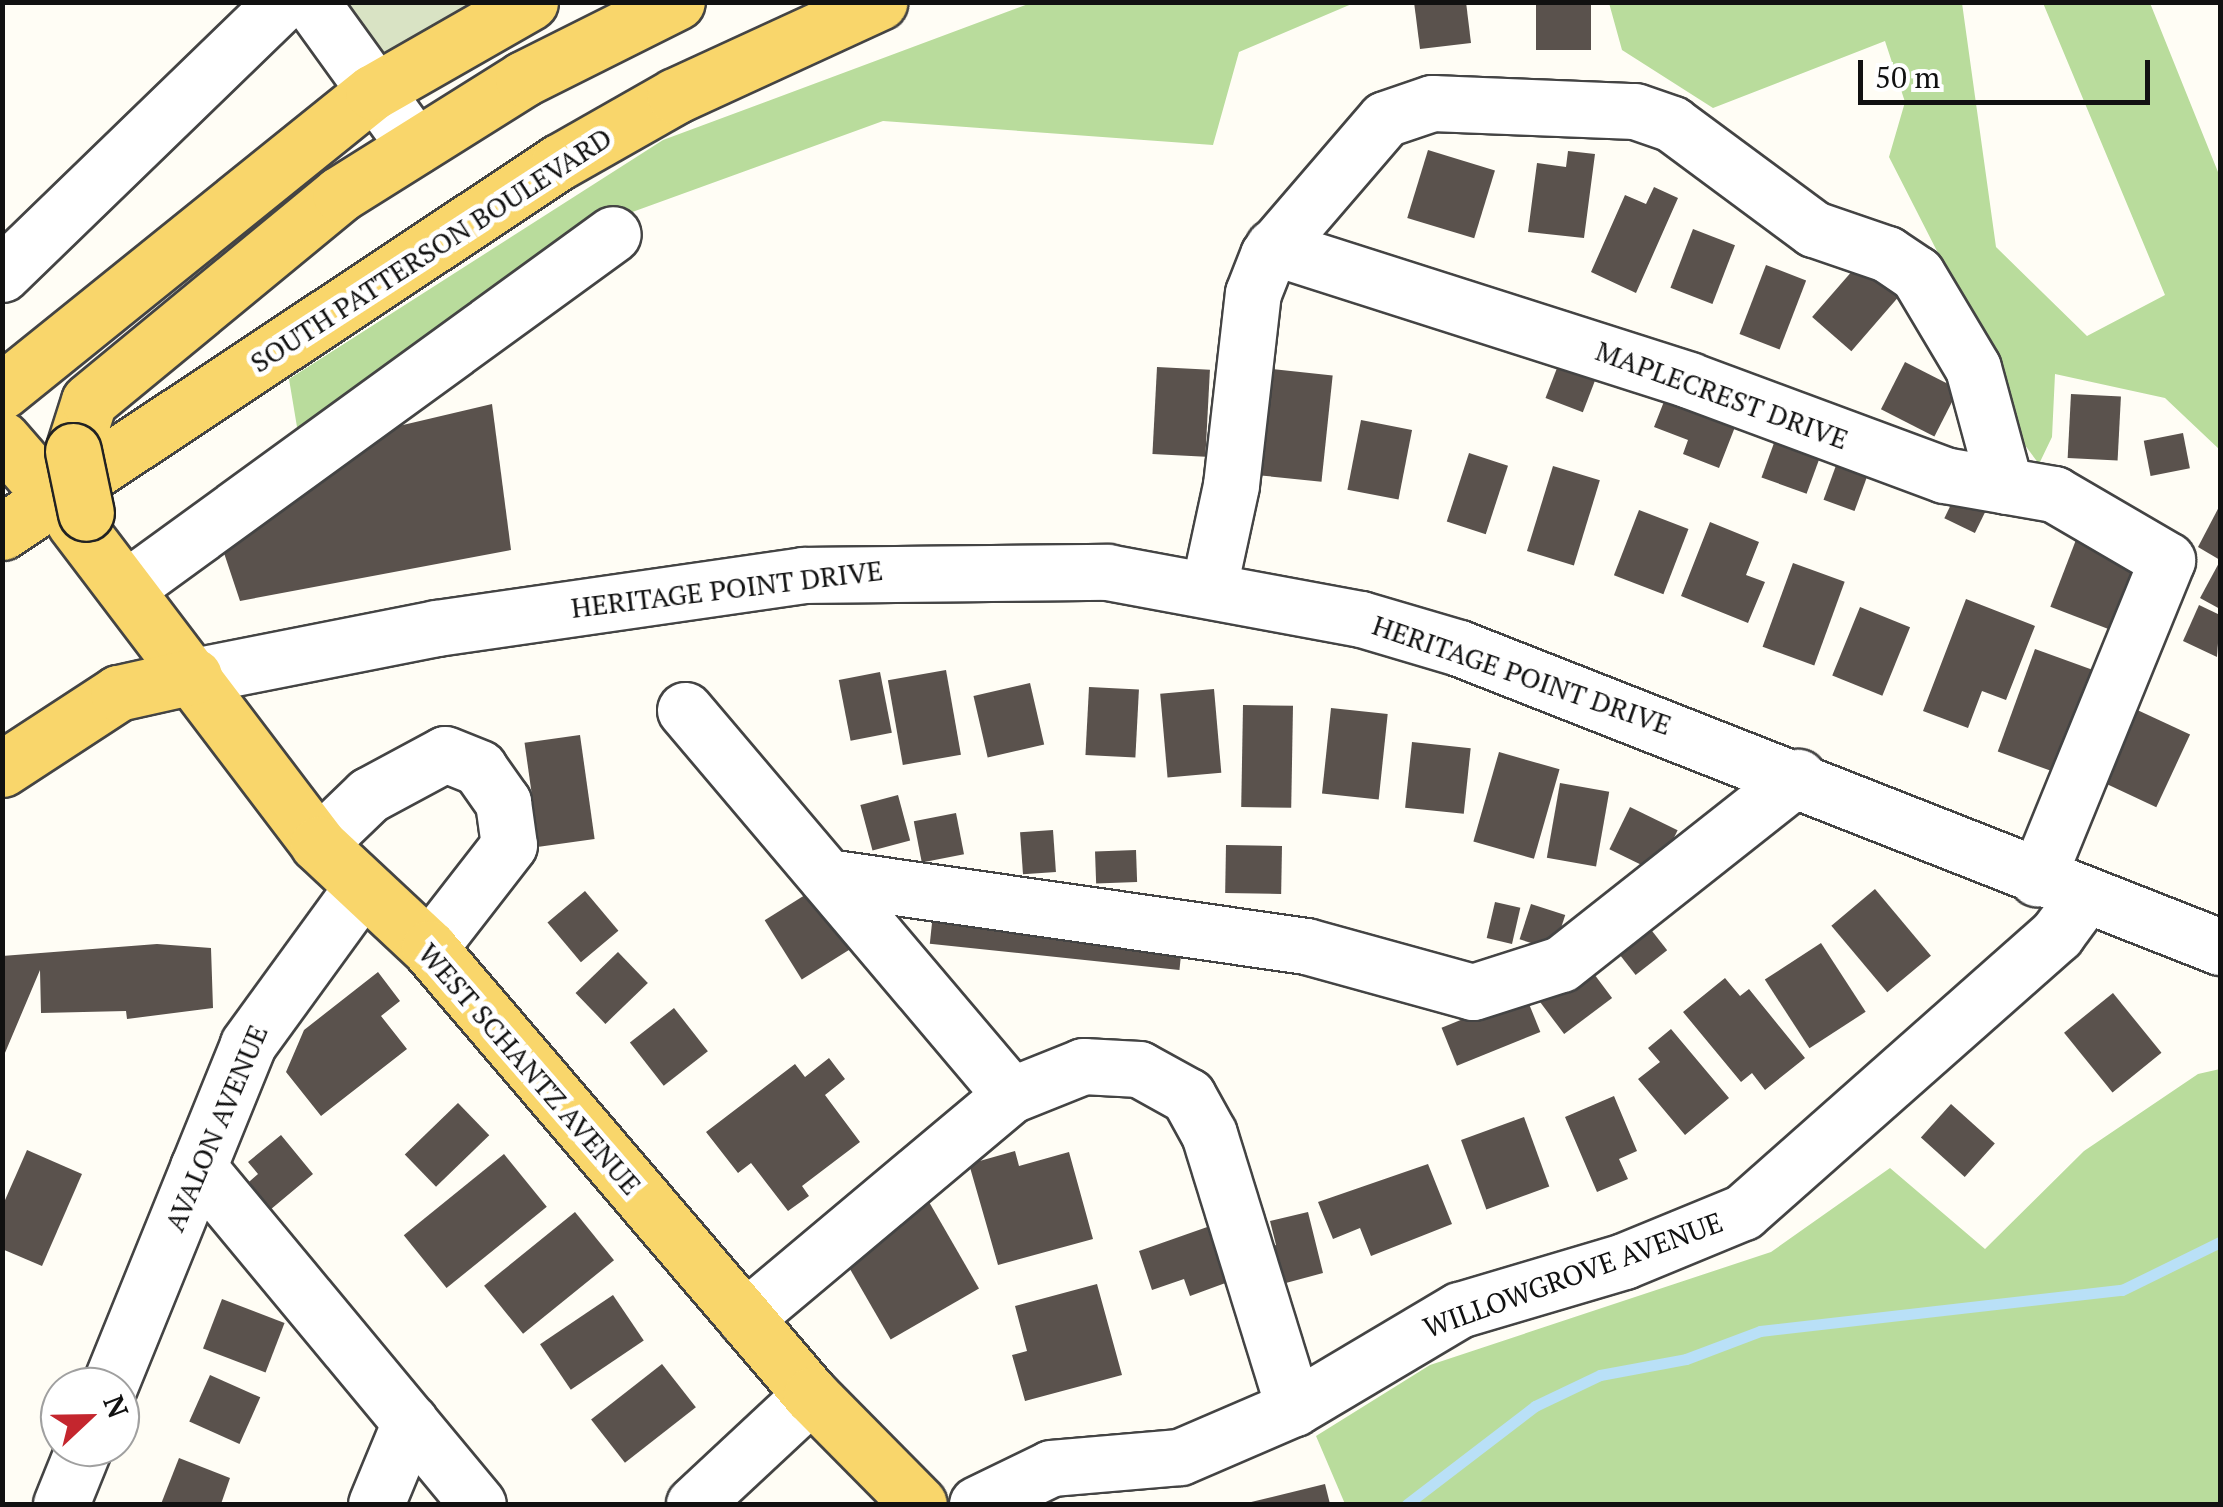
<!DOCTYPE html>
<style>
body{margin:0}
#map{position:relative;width:2223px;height:1507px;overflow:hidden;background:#fffdf5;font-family:"PT Serif",serif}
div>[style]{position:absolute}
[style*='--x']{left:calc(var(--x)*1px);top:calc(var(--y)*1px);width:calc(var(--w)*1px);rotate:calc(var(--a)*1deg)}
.forest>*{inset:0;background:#b9dc9c}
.cemetery>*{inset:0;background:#d9e3c4}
.stream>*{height:11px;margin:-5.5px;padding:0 5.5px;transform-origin:5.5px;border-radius:5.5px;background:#b9e0f7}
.building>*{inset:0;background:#5a524d;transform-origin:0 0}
.roads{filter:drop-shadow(2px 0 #444) drop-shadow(-2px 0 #444) drop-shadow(0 2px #444) drop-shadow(0 -2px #444)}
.minor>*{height:55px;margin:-27.5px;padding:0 27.5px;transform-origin:27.5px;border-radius:27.5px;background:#fff}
.major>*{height:55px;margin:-27.5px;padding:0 27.5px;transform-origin:27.5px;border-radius:27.5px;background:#f9d66b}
.bridges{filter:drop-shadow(2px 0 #222) drop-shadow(-2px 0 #222) drop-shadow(0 2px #222) drop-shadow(0 -2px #222)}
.major-bridge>*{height:55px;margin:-27.5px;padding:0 27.5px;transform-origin:27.5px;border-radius:27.5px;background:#f9d66b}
span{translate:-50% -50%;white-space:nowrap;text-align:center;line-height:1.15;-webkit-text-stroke:10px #fff;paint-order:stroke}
.street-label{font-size:28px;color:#111}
.frame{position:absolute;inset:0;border:5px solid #111;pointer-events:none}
.north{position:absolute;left:40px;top:1367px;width:100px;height:100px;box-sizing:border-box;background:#fff;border:2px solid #a0a0a0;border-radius:50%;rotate:68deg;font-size:28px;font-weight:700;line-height:40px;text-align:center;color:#111}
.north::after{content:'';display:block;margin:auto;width:35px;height:45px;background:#c4262e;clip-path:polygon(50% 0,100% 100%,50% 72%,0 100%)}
.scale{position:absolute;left:1858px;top:60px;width:292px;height:45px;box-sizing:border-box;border:5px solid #111;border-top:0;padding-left:12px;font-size:30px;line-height:35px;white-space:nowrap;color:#111;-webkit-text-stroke:8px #fff;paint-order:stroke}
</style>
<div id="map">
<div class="forest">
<div style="clip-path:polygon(1031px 3px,1354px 3px,1239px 52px,1213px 145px,883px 121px,591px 227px,299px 439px,289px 379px,663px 140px)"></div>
<div style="clip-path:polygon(1609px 3px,1962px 3px,1996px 247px,2087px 336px,2165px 295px,2043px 3px,2150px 3px,2220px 177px,2220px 450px,2165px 398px,2055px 374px,2052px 437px,2039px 464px,2012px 428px,1990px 355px,1889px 157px,1905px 102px,1885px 41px,1713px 108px,1622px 50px)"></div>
<div style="clip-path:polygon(2220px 1069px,2220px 1504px,1345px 1504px,1316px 1436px,1430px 1365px,1771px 1252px,1890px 1168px,1985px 1249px,2084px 1151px,2198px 1074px)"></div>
</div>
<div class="cemetery">
<div style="clip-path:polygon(311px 3px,530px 3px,373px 92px)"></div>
</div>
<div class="stream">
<div style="--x:1407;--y:1504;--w:161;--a:-37.4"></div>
<div style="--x:1535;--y:1406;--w:72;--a:-25.5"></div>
<div style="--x:1600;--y:1375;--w:87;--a:-10.5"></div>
<div style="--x:1686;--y:1359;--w:79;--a:-20.7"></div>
<div style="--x:1760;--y:1331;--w:364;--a:-6.5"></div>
<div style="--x:2122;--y:1290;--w:109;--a:-26.1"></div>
</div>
<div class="building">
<div style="clip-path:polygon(1414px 2px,1466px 2px,1471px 43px,1420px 49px)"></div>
<div style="left:1536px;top:2px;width:55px;height:48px"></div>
<div style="left:1428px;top:150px;width:70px;height:71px;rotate:17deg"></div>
<div style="clip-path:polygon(1568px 151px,1595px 154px,1584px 238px,1528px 232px,1537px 163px,1566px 167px)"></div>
<div style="clip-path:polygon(1654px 187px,1678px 198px,1636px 293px,1591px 272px,1625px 195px,1646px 204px)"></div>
<div style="left:1693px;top:229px;width:45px;height:63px;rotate:21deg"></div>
<div style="left:1860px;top:262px;width:52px;height:73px;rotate:41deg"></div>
<div style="left:1766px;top:265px;width:43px;height:74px;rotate:21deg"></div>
<div style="left:1562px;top:355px;width:40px;height:46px;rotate:21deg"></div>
<div style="left:1905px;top:362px;width:60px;height:53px;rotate:27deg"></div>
<div style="left:1157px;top:367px;width:53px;height:87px;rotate:3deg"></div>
<div style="left:1272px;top:369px;width:61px;height:107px;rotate:6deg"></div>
<div style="clip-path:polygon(1672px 381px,1742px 409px,1719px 468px,1683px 454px,1688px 440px,1654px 427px)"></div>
<div style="left:2071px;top:394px;width:50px;height:64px;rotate:3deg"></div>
<div style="clip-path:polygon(492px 404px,511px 550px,240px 601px,218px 535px,352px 437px)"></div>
<div style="left:1361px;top:420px;width:52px;height:71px;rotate:11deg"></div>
<div style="left:1782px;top:421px;width:48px;height:60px;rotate:20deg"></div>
<div style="left:2183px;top:433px;width:36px;height:40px;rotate:79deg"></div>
<div style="left:1842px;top:449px;width:33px;height:54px;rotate:20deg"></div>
<div style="left:1469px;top:453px;width:41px;height:72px;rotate:18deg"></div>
<div style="left:1553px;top:466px;width:49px;height:89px;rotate:17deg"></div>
<div style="left:1961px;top:484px;width:34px;height:38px;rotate:26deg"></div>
<div style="clip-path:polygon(2220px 505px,2220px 560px,2198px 547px)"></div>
<div style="left:1639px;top:510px;width:53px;height:70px;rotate:21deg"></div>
<div style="clip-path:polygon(1710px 522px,1759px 542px,1746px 575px,1765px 582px,1748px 623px,1681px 596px)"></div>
<div style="left:2079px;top:532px;width:65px;height:80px;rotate:21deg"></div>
<div style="clip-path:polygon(2220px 561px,2220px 609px,2200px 598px)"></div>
<div style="left:1793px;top:563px;width:55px;height:89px;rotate:20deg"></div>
<div style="clip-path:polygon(1966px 599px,2035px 626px,2006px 700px,1982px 691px,1968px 728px,1923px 711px)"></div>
<div style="clip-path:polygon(2199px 605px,2220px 615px,2217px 657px,2183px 641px)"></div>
<div style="left:1860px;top:607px;width:54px;height:74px;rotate:22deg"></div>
<div style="left:2035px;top:649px;width:61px;height:109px;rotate:20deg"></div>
<div style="left:946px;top:670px;width:86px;height:59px;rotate:80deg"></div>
<div style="left:880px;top:672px;width:62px;height:42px;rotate:79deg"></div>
<div style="left:1030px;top:683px;width:63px;height:58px;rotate:77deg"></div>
<div style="left:1089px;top:687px;width:50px;height:68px;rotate:3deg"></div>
<div style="left:1214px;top:689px;width:84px;height:54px;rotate:85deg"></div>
<div style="left:1243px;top:705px;width:50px;height:102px;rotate:1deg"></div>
<div style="left:1331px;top:708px;width:57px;height:86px;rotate:6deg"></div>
<div style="left:2133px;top:708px;width:63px;height:80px;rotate:25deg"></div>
<div style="left:580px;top:735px;width:105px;height:56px;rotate:82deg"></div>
<div style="left:1412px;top:742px;width:59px;height:66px;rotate:6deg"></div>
<div style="left:1499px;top:752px;width:63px;height:93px;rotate:16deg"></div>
<div style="left:1560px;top:783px;width:50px;height:76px;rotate:10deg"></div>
<div style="left:898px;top:795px;width:47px;height:39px;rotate:75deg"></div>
<div style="left:1630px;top:807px;width:53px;height:47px;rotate:26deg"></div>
<div style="left:956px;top:813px;width:42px;height:43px;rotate:79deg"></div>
<div style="left:1053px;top:830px;width:42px;height:33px;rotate:86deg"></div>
<div style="left:1226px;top:845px;width:56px;height:48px;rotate:1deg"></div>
<div style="left:1136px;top:850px;width:32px;height:41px;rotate:88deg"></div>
<div style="left:1875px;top:889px;width:87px;height:57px;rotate:50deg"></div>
<div style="left:813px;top:890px;width:70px;height:57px;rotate:58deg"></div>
<div style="left:585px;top:891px;width:52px;height:49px;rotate:50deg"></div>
<div style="left:1495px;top:902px;width:26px;height:37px;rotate:13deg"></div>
<div style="left:934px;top:904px;width:251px;height:40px;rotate:6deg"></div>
<div style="left:1531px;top:904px;width:36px;height:37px;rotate:18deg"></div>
<div style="left:1645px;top:922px;width:36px;height:40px;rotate:52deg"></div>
<div style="left:1821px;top:943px;width:82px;height:67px;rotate:57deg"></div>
<div style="clip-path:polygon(157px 944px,211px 948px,213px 1008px,127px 1019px,126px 1011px,41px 1013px,40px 970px,2px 1060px,2px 956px)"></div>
<div style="left:618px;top:952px;width:43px;height:59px;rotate:46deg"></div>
<div style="left:1585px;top:962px;width:45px;height:60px;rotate:53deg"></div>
<div style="clip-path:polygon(378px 972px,400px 1001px,381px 1016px,407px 1049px,321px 1116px,286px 1072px,304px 1030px)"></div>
<div style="clip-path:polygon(1725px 978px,1740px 996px,1749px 989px,1805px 1058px,1765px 1090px,1752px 1073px,1741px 1082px,1683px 1012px)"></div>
<div style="left:2113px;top:993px;width:77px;height:63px;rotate:51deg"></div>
<div style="left:1525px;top:994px;width:41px;height:90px;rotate:68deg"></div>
<div style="left:674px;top:1008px;width:55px;height:56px;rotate:52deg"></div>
<div style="clip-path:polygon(1671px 1029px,1729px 1098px,1685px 1135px,1638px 1079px,1660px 1062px,1648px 1048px)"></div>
<div style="clip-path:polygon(829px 1058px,845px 1079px,825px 1095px,860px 1142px,802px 1186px,809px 1196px,788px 1211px,751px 1163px,738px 1173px,706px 1132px,795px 1064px,805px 1077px)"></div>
<div style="clip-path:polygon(1614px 1096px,1637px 1151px,1619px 1159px,1628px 1179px,1597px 1192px,1565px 1117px)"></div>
<div style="left:458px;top:1103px;width:45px;height:74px;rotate:46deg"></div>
<div style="left:1951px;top:1104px;width:59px;height:45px;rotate:42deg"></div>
<div style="left:1524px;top:1117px;width:74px;height:67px;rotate:70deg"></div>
<div style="clip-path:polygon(281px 1135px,313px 1174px,264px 1215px,242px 1188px,258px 1174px,248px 1162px)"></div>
<div style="clip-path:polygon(27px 1150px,82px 1174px,42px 1266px,2px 1249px,2px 1207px)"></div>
<div style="clip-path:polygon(1015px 1151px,1019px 1166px,1069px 1152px,1093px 1239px,998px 1265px,969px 1164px)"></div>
<div style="left:504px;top:1154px;width:68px;height:129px;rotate:51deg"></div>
<div style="clip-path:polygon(1428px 1164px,1452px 1224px,1371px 1256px,1360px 1228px,1333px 1239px,1318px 1202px)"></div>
<div style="left:925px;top:1195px;width:108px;height:102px;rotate:60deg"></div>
<div style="left:575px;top:1212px;width:62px;height:117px;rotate:51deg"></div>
<div style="clip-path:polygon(1308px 1212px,1323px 1273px,1271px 1287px,1262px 1249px,1276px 1245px,1270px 1221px)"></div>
<div style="clip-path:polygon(1230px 1219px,1250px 1274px,1190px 1296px,1184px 1279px,1152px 1290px,1139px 1251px)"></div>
<div style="clip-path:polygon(1097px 1284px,1122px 1375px,1025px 1401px,1012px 1355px,1027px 1351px,1015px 1306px)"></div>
<div style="left:613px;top:1295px;width:55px;height:88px;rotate:56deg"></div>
<div style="left:222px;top:1299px;width:67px;height:53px;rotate:21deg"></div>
<div style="left:662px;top:1364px;width:55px;height:90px;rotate:52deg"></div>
<div style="left:210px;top:1375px;width:55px;height:51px;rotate:24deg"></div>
<div style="clip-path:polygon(179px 1458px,230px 1478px,221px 1504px,161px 1504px)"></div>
<div style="clip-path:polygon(1325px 1484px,1330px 1504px,1247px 1504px,1247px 1503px)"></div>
</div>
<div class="roads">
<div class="minor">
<div style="--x:311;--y:2;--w:178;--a:54.2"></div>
<div style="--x:1273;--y:247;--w:437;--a:17.7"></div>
<div style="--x:1689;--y:380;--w:272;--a:20.4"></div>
<div style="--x:1944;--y:475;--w:112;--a:9.8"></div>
<div style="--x:2054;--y:494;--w:131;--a:30.3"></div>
<div style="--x:2167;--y:560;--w:344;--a:112.2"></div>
<div style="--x:2;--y:274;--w:391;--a:-44.1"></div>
<div style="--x:129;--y:586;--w:598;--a:-36.03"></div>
<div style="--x:1209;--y:587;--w:104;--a:-77.8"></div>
<div style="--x:1231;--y:485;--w:193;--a:-83.5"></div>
<div style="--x:1253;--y:293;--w:41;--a:-68.5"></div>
<div style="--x:1268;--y:255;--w:179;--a:-49.3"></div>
<div style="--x:1385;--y:119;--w:50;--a:-18.8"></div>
<div style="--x:1432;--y:103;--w:203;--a:2.3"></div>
<div style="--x:1635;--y:111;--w:39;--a:19"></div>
<div style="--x:1672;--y:124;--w:177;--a:36.5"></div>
<div style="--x:1814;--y:229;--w:77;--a:18.9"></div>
<div style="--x:1887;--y:254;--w:36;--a:34"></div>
<div style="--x:1917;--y:274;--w:109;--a:59.2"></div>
<div style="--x:1973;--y:368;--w:122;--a:74.8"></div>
<div style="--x:194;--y:676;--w:247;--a:-11.2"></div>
<div style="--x:436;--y:628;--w:371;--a:-8.2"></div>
<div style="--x:803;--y:575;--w:304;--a:-0.6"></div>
<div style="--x:1107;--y:572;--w:258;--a:10.5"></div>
<div style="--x:1361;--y:619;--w:102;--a:16.5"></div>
<div style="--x:1459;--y:648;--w:818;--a:21.45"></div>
<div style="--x:685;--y:710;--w:504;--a:49.74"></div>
<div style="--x:318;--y:844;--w:71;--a:-43.9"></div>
<div style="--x:369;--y:795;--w:86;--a:-28.3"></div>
<div style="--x:445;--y:754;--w:37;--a:22"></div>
<div style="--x:479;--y:768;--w:42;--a:54.8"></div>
<div style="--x:503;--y:802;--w:43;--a:82.1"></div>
<div style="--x:509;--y:845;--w:130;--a:127.8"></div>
<div style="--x:827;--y:877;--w:484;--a:8.2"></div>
<div style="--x:1306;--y:946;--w:173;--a:15.4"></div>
<div style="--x:1473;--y:992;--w:92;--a:-17.7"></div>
<div style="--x:1561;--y:964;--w:302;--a:-38.3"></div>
<div style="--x:198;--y:1167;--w:438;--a:50.3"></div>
<div style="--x:745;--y:1318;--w:347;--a:-40"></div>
<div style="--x:1011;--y:1095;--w:78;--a:-21.9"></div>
<div style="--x:1083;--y:1066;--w:56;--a:3.1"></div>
<div style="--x:1139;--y:1069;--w:56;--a:28.9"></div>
<div style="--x:1188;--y:1096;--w:43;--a:61.1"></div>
<div style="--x:1209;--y:1134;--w:287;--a:72.8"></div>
<div style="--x:109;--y:1387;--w:370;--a:-67.9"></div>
<div style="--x:248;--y:1044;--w:189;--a:-54"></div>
<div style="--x:61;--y:1504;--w:61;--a:-68"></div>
<div style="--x:376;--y:1504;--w:89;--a:-67.5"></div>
<div style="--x:694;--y:1504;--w:160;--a:-43"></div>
<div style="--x:977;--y:1504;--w:82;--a:-25.9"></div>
<div style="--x:1051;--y:1468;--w:129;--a:-4.9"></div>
<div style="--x:1180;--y:1457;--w:124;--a:-23.3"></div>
<div style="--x:1294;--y:1408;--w:192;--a:-30.7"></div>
<div style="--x:1459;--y:1310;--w:172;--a:-16.5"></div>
<div style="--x:1624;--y:1261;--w:129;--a:-22.4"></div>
<div style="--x:1743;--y:1212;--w:419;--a:-41.5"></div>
<div style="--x:2057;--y:934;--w:47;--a:-53.6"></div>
</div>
<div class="major">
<div style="--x:2;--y:391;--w:476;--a:-38.9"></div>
<div style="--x:373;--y:92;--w:181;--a:-29.8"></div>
<div style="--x:2;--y:439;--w:50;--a:49"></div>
<div style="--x:73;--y:451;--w:52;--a:-72.3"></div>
<div style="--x:89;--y:401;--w:325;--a:-39.5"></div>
<div style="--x:340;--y:194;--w:216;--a:-32.1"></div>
<div style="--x:523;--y:79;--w:172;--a:-26.6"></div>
<div style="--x:74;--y:522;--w:404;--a:52.8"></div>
<div style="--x:318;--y:844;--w:152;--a:43.1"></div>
<div style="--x:429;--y:948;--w:588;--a:49.48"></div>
<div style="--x:811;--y:1395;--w:153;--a:45.3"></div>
<div style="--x:2;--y:532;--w:669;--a:-33.6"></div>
<div style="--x:559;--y:162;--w:133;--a:-29.6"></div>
<div style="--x:675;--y:96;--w:225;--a:-24.7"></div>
<div style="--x:2;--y:769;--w:139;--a:-33.2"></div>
<div style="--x:118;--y:693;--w:78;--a:-12.6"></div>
</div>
</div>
<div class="bridges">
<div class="major-bridge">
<div style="--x:73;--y:451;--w:63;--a:78.2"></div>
</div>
</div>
<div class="street-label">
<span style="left:431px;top:250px;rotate:-33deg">SOUTH PATTERSON BOULEVARD</span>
<span style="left:1722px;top:395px;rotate:20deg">MAPLECREST DRIVE</span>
<span style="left:727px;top:589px;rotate:-7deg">HERITAGE POINT DRIVE</span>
<span style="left:1522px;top:675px;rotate:19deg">HERITAGE POINT DRIVE</span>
<span style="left:530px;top:1069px;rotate:49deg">WEST SCHANTZ AVENUE</span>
<span style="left:216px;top:1128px;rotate:-67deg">AVALON AVENUE</span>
<span style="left:1573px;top:1275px;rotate:-20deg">WILLOWGROVE AVENUE</span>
</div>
<div class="frame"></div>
<div class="north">N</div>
<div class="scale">50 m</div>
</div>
